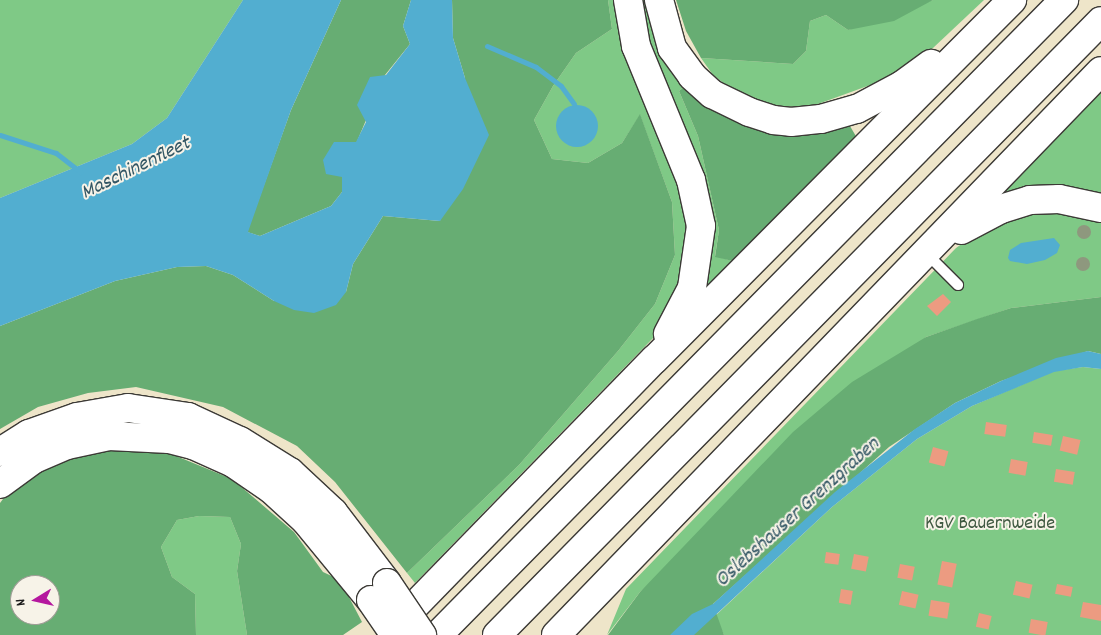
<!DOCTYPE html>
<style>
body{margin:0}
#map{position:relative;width:1101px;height:635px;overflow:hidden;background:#eee5c9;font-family:Dekko,sans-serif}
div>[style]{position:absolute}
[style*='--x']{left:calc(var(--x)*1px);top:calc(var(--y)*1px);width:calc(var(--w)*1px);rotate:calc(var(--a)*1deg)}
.green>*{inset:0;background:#7fc986}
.forest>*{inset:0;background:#67ad73}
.water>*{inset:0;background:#52aed0}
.round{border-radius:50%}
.stream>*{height:5px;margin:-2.5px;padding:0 2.5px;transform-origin:2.5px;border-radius:2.5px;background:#52aed0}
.building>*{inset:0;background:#ec9b81;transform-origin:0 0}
.roads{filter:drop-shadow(1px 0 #3c3a36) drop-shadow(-1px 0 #3c3a36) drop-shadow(0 1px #3c3a36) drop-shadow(0 -1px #3c3a36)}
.lane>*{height:10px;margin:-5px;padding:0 5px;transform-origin:5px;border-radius:5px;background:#fff}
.highway>*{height:28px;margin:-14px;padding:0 14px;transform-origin:14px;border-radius:14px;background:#fff}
.bridges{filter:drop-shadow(1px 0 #3c3a36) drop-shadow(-1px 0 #3c3a36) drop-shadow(0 1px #3c3a36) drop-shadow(0 -1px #3c3a36)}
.highway-bridge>*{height:28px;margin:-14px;padding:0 14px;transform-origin:14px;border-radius:14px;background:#fff}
.trees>*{width:14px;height:14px;margin:-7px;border-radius:50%;background:#8e987e}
span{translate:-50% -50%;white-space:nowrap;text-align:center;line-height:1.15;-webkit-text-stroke:4px #f7f3e8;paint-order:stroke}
.park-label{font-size:20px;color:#3f5941}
.water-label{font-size:21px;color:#325664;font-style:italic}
.north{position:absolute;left:10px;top:575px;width:50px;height:50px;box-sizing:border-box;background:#f7f3e8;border:1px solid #9f9d96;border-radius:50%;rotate:261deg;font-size:14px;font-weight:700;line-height:20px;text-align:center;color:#1c1c1c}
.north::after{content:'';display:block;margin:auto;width:18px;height:22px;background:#b5179e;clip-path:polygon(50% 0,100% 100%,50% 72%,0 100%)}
</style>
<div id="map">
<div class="green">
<div style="clip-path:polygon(0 0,243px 0,167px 118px,132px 144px,0 198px)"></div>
<div style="clip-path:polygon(608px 0,619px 0,672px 156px,689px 217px,685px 272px,656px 335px,415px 583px,407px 573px,519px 465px,618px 351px,655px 304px,675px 255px,672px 202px,640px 115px,622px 143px,588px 163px,552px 159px,534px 120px,553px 86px,576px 53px,612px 29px)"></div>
<div style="clip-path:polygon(638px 0,648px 0,663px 52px,684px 87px,679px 91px,698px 136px,719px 230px,715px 256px,733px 261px,698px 300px,704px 265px)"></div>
<div style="clip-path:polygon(933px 0,984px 0,933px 48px,884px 80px,807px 108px,769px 105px,735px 92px,713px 75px,701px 58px,793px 64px,806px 51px,810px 21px,826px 15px,848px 30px)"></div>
<div style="clip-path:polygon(1101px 87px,1101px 200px,1000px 195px)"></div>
<div style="clip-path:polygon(1052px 209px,1101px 219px,1101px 297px,1011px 308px,926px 337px,640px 592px,607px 635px,626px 589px,956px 248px,988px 225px,1017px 214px)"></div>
<div style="clip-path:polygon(1083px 367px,1101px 369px,1101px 635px,724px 635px,715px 616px,832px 507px,917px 439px,972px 406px,1054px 371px)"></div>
<div style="clip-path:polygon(199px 516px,230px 517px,241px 544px,237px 571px,247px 635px,196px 635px,195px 594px,172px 577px,161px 547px,177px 520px)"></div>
</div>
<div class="forest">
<div style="clip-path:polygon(341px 0,411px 0,403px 26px,410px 44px,385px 75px,342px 177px,342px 192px,331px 206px,260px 236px,247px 232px,291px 110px)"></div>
<div style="clip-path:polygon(452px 0,608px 0,612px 29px,576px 53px,553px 86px,534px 120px,552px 159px,588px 163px,622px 143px,640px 114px,672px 202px,675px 255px,655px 304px,618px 351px,519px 465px,407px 573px,335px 482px,297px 446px,223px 407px,136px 387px,88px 393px,38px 407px,0 429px,0 326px,115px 281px,177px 267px,206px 266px,233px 275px,274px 301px,346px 292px,353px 264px,383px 216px,440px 221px,465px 78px,453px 38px)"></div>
<div style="clip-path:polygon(676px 0,933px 0,894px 21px,848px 30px,826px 15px,810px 21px,806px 51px,793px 64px,701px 58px,686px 31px)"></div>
<div style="clip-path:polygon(684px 87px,735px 120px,765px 132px,804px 133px,847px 121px,857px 138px,733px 261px,715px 257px,719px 230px,698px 136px,679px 91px)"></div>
<div style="clip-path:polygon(1101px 297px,1101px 354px,1088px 351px,1001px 381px,955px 403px,889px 447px,713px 604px,724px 635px,608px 635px,640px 592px,793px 432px,852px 382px,926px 337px,977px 319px,1011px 308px)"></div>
<div style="clip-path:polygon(evenodd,106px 448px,164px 451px,232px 479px,294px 532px,323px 572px,340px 580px,362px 622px,343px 635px,247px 635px,237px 571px,241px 544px,230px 517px,199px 516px,177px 520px,161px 547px,172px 577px,195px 594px,196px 635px,0 635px,0 503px,9px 491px,50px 463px,106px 448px,20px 585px,50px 585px,50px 615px,20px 615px,20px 585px)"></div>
</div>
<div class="water">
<div style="clip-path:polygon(243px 0,341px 0,291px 110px,248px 232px,260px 236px,331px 206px,342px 192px,342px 177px,326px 174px,323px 160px,334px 142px,356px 142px,366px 122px,357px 105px,370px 77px,386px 75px,410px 44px,403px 26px,411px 0,452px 0,453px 38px,465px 78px,489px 135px,463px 189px,440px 221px,383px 216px,353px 264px,346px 292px,336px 305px,314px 313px,294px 310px,274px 301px,233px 275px,206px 266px,177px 267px,115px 281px,0 326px,0 198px,132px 144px,167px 118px)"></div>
<div class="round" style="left:556px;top:105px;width:42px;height:42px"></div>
<div style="clip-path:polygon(1054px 238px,1060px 245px,1057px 253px,1045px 260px,1027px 264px,1010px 261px,1008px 258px,1010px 250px,1021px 243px)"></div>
<div style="clip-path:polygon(1088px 351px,1101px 354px,1101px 369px,1083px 367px,1054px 372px,972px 406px,917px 439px,832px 507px,694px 635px,670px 635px,692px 614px,713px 604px,835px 492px,915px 429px,955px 403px,1001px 381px,1056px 358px)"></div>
</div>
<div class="stream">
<div style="--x:487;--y:46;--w:53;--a:23.2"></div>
<div style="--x:536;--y:67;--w:31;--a:37"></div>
<div style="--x:561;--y:86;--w:22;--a:54"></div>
<div style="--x:0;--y:135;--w:59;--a:17.8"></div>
<div style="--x:56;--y:153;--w:31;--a:38"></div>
</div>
<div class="building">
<div style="clip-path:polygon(943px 294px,951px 302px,937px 316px,927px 306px)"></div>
<div style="left:986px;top:422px;width:21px;height:12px;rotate:8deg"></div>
<div style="left:1034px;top:432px;width:19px;height:11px;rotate:9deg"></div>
<div style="left:1063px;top:436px;width:18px;height:15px;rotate:13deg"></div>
<div style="left:933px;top:447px;width:16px;height:16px;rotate:15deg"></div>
<div style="left:1011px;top:459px;width:17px;height:14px;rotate:10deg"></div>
<div style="left:1056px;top:469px;width:19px;height:13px;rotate:9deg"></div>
<div style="left:826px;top:552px;width:14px;height:11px;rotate:8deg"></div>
<div style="left:854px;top:554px;width:15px;height:15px;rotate:11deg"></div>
<div style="left:942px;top:561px;width:15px;height:24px;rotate:11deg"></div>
<div style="left:900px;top:564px;width:15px;height:14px;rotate:11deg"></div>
<div style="left:1016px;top:581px;width:17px;height:14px;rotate:13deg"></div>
<div style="left:1057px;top:584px;width:16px;height:10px;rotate:11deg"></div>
<div style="left:841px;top:589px;width:12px;height:14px;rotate:9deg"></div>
<div style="left:902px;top:591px;width:17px;height:14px;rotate:13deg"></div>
<div style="left:931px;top:600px;width:19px;height:16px;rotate:9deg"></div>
<div style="clip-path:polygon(1083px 602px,1101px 605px,1101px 621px,1080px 617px)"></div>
<div style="left:979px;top:613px;width:13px;height:14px;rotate:13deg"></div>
<div style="left:1031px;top:619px;width:17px;height:14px;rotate:10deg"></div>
</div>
<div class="roads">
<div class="lane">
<div style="--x:927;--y:254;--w:44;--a:45"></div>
</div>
<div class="highway">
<div style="--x:628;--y:0;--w:47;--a:80.1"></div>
<div style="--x:636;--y:46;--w:145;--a:67.7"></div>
<div style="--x:691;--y:180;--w:47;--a:77.7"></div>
<div style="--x:701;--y:226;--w:63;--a:98.3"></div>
<div style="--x:692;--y:288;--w:52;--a:117.6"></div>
<div style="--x:659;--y:0;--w:50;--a:74.8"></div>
<div style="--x:672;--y:48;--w:34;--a:54"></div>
<div style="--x:692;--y:76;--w:27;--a:42"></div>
<div style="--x:712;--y:94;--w:41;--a:25.9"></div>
<div style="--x:749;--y:112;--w:25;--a:18"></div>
<div style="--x:773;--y:120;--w:18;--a:6"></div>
<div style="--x:791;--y:122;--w:30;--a:-6"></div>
<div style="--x:821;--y:119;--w:37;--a:-16"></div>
<div style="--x:857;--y:109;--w:51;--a:-28.1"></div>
<div style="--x:902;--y:85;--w:36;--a:-36"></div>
<div style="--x:961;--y:230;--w:45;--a:-27.7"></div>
<div style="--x:1001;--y:209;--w:30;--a:-17"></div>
<div style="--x:1030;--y:200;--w:29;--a:-2"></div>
<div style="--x:1059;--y:199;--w:43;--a:12.1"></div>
<div style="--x:0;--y:452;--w:34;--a:-32"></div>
<div style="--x:29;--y:434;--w:51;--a:-19.5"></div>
<div style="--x:77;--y:417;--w:52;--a:-10"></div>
<div style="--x:128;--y:408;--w:61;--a:8.5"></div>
<div style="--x:188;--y:417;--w:57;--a:24.8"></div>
<div style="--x:240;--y:441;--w:59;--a:31.8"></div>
<div style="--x:290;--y:472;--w:59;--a:42.9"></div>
<div style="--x:333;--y:512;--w:89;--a:52.7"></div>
<div style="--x:0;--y:484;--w:42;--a:-36.3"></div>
<div style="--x:34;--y:459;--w:36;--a:-23"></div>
<div style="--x:67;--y:445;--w:43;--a:-12.1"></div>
<div style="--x:109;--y:436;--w:60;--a:2.9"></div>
<div style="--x:169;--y:439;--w:25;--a:14"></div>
<div style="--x:193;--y:445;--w:44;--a:24.2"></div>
<div style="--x:233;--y:463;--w:46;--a:34.4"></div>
<div style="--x:271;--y:489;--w:47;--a:42.4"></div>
<div style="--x:306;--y:521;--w:102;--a:50.6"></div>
<div style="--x:391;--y:630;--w:377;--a:-45.8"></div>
<div style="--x:654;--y:360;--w:508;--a:-45.16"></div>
<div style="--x:438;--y:635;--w:892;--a:-45.41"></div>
<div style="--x:497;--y:635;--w:861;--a:-45.47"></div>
<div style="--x:556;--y:635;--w:784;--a:-45.98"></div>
</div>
</div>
<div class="bridges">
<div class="highway-bridge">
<div style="--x:387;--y:583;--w:63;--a:56.1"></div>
<div style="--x:371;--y:600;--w:42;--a:55.6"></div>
</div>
</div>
<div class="trees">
<div style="left:1084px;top:232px"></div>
<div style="left:1083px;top:264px"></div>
</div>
<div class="park-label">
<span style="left:990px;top:524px">KGV Bauernweide</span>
</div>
<div class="water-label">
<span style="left:136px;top:169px;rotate:-26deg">Maschinenfleet</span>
<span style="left:798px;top:513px;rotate:-42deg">Oslebshauser Grenzgraben</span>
</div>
<div class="north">N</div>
</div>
